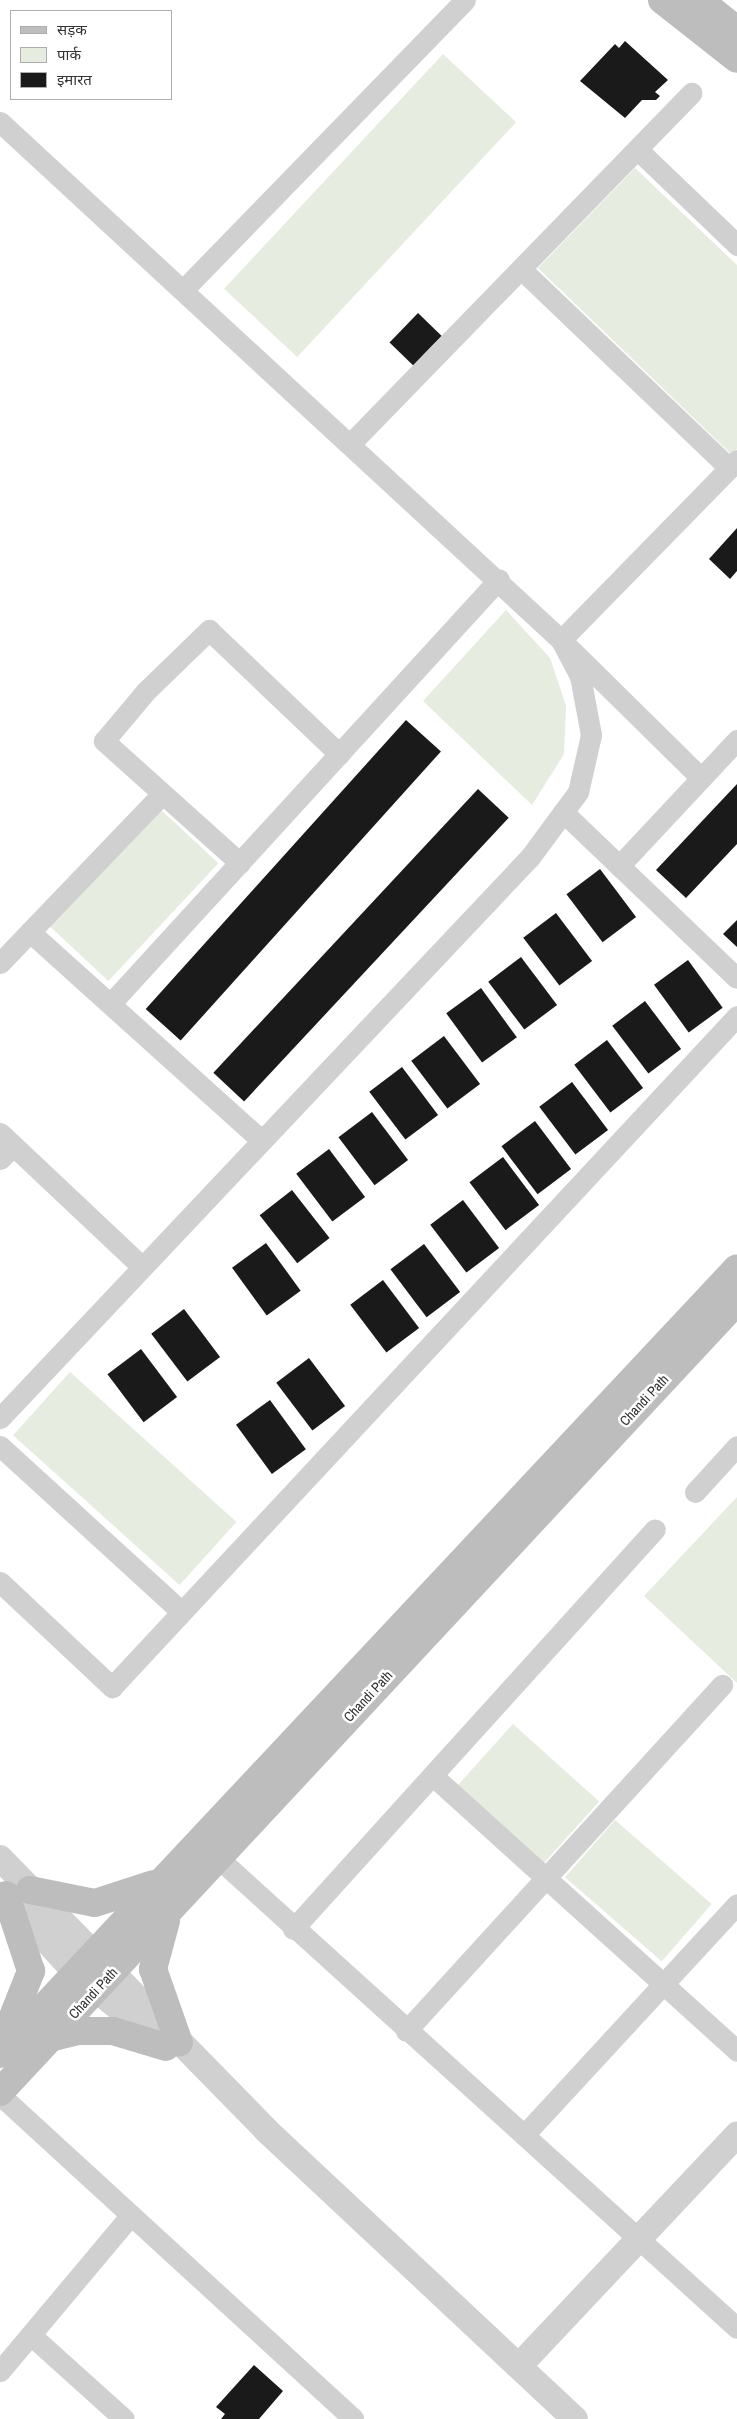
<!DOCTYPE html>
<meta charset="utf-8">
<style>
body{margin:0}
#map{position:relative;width:737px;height:2419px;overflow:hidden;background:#fff;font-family:"Archivo Narrow","Noto Sans Devanagari",sans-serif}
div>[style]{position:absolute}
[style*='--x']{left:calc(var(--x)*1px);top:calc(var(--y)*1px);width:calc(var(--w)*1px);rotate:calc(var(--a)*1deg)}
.green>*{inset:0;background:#e6ecdf;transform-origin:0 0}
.building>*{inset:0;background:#1a1a1a;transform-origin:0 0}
.minor>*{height:21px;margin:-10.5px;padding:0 10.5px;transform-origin:10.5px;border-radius:10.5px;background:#d0d0d0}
.tertiary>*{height:26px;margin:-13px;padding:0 13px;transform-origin:13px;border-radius:13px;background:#d0d0d0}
.secondary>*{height:28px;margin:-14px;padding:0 14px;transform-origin:14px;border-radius:14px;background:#bdbdbd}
span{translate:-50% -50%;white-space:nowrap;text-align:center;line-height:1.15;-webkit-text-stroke:5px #fff;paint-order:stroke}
.street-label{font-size:14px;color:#333}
.legend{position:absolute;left:10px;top:10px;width:162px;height:90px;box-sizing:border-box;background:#fff;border:1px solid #adadad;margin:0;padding:6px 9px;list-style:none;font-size:15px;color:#333}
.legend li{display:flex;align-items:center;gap:10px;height:25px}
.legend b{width:25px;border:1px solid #adadad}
</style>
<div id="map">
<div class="green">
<div style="left:443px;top:54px;width:100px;height:321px;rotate:43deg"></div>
<div style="clip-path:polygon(635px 168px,737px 265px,737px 449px,731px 454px,538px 268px)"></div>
<div style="clip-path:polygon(506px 610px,550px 658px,566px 706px,564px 754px,532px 805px,423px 701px)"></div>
<div style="left:159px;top:808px;width:81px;height:161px;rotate:43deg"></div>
<div style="left:70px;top:1372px;width:224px;height:85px;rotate:42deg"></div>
<div style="clip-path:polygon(737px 1497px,737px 1683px,644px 1596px)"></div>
<div style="left:513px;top:1724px;width:116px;height:84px;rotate:42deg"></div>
<div style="left:615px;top:1820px;width:128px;height:76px;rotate:41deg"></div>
</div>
<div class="building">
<div style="clip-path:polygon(625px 41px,668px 80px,655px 92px,660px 96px,656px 100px,642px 100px,625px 118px,580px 81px,615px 44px,619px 48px)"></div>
<div style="left:418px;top:313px;width:33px;height:41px;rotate:44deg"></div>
<div style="clip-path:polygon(737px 528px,737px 571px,730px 579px,709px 559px)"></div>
<div style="left:406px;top:720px;width:47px;height:389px;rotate:42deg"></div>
<div style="clip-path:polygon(737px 784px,737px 844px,686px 898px,656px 870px)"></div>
<div style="left:478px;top:789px;width:42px;height:388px;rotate:43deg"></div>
<div style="left:600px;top:869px;width:60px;height:42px;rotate:53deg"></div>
<div style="left:556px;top:913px;width:60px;height:41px;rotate:53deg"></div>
<div style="clip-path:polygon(737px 920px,737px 947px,723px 934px)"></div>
<div style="left:521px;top:957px;width:60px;height:41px;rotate:53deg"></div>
<div style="left:688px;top:960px;width:59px;height:42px;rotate:54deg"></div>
<div style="left:481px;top:988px;width:61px;height:43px;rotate:54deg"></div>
<div style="left:645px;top:1001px;width:60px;height:41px;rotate:53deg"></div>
<div style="left:444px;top:1036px;width:60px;height:41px;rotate:53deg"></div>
<div style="left:607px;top:1040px;width:60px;height:41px;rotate:53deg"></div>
<div style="left:402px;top:1067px;width:60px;height:41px;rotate:53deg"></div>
<div style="left:572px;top:1082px;width:60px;height:41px;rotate:53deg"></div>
<div style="left:372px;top:1112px;width:60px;height:42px;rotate:53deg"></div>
<div style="left:535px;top:1121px;width:60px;height:42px;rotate:53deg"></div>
<div style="left:329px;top:1149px;width:60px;height:41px;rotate:53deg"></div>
<div style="left:503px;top:1157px;width:60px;height:42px;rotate:53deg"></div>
<div style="left:292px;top:1190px;width:61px;height:41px;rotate:52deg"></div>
<div style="left:463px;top:1200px;width:60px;height:41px;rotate:53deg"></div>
<div style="left:266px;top:1243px;width:59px;height:42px;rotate:54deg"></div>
<div style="left:424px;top:1244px;width:60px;height:42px;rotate:53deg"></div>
<div style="left:383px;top:1280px;width:60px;height:41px;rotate:53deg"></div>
<div style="left:184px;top:1309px;width:60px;height:41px;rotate:53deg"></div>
<div style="left:141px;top:1349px;width:60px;height:42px;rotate:53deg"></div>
<div style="left:309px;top:1358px;width:60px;height:41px;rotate:53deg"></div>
<div style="left:270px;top:1400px;width:61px;height:42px;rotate:54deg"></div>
<div style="clip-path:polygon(254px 2365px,283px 2391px,259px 2419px,221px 2419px,225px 2414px,216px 2407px)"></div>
</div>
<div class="minor">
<div style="--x:0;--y:122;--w:764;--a:42.72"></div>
<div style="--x:561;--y:640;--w:41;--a:62.2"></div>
<div style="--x:580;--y:676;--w:60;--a:79.4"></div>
<div style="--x:591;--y:735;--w:58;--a:102.8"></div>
<div style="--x:578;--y:792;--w:81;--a:126.4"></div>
<div style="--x:530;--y:857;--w:772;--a:133.37"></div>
<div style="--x:637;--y:149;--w:139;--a:43.8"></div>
<div style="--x:521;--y:269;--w:288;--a:43.7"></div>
<div style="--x:184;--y:289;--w:403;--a:-45.8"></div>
<div style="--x:352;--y:442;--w:487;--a:-45.8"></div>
<div style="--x:701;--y:778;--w:197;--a:-135.4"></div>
<div style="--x:561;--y:640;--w:252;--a:-45.6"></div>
<div style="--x:563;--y:812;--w:240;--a:43.7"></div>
<div style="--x:240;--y:863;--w:183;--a:-138.1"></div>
<div style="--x:104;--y:741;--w:65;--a:-50"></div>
<div style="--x:146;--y:691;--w:88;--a:-44.1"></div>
<div style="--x:209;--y:630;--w:180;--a:43.6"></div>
<div style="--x:619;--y:866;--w:173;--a:-46.9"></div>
<div style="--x:30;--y:932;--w:312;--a:42"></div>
<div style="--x:0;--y:963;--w:234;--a:-46.2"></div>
<div style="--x:112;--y:1002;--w:573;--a:-47.54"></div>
<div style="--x:0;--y:1133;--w:195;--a:43.3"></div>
<div style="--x:0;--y:1159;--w:18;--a:-45"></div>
<div style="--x:0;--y:1446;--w:246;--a:42.4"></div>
<div style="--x:695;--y:1492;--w:62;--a:-47.6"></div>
<div style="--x:0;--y:1582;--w:154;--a:43.2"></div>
<div style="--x:112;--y:1687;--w:917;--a:-47.03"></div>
<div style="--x:433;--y:1776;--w:410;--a:42.1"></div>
<div style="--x:218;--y:1858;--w:700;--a:42.16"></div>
<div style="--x:293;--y:1929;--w:539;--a:-47.85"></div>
<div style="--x:406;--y:2031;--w:469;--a:-47.6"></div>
<div style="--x:0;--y:2095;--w:479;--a:42.5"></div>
<div style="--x:524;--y:2135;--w:314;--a:-47.3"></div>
<div style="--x:33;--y:2337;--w:122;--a:42"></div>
<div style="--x:0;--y:2371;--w:201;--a:-50"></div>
</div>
<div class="tertiary">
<div style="--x:0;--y:1858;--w:380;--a:45.6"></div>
<div style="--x:266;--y:2130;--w:423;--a:43.1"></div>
<div style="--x:5;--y:1895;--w:105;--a:47.7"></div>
<div style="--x:76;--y:1973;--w:85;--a:39.3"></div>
<div style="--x:519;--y:2366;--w:318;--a:-46.7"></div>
</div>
<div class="secondary">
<div style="--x:662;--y:0;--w:95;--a:38.2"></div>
<div style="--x:699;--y:0;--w:48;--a:38.3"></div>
<div style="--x:30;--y:1890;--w:66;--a:11.3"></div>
<div style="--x:95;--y:1903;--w:62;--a:-17.9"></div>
<div style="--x:166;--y:1921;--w:50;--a:105.2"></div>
<div style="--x:153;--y:1969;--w:78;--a:70.6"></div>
<div style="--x:50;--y:2038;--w:29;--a:-14"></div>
<div style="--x:78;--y:2031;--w:35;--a:0"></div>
<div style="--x:113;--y:2031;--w:55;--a:16.8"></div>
<div style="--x:2;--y:2044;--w:79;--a:-68.3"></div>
<div style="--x:31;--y:1971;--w:80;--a:-108.2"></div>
<div style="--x:0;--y:2054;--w:1077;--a:-46.84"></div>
<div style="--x:0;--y:2092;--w:1081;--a:-47.02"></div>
</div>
<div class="street-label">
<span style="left:644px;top:1400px;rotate:-47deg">Chandi Path</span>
<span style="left:368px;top:1696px;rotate:-47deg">Chandi Path</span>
<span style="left:93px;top:1993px;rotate:-47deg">Chandi Path</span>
</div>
<ul class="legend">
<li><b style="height:6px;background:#bdbdbd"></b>सड़क</li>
<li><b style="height:14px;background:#e6ecdf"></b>पार्क</li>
<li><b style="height:14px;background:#1a1a1a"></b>इमारत</li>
</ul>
</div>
